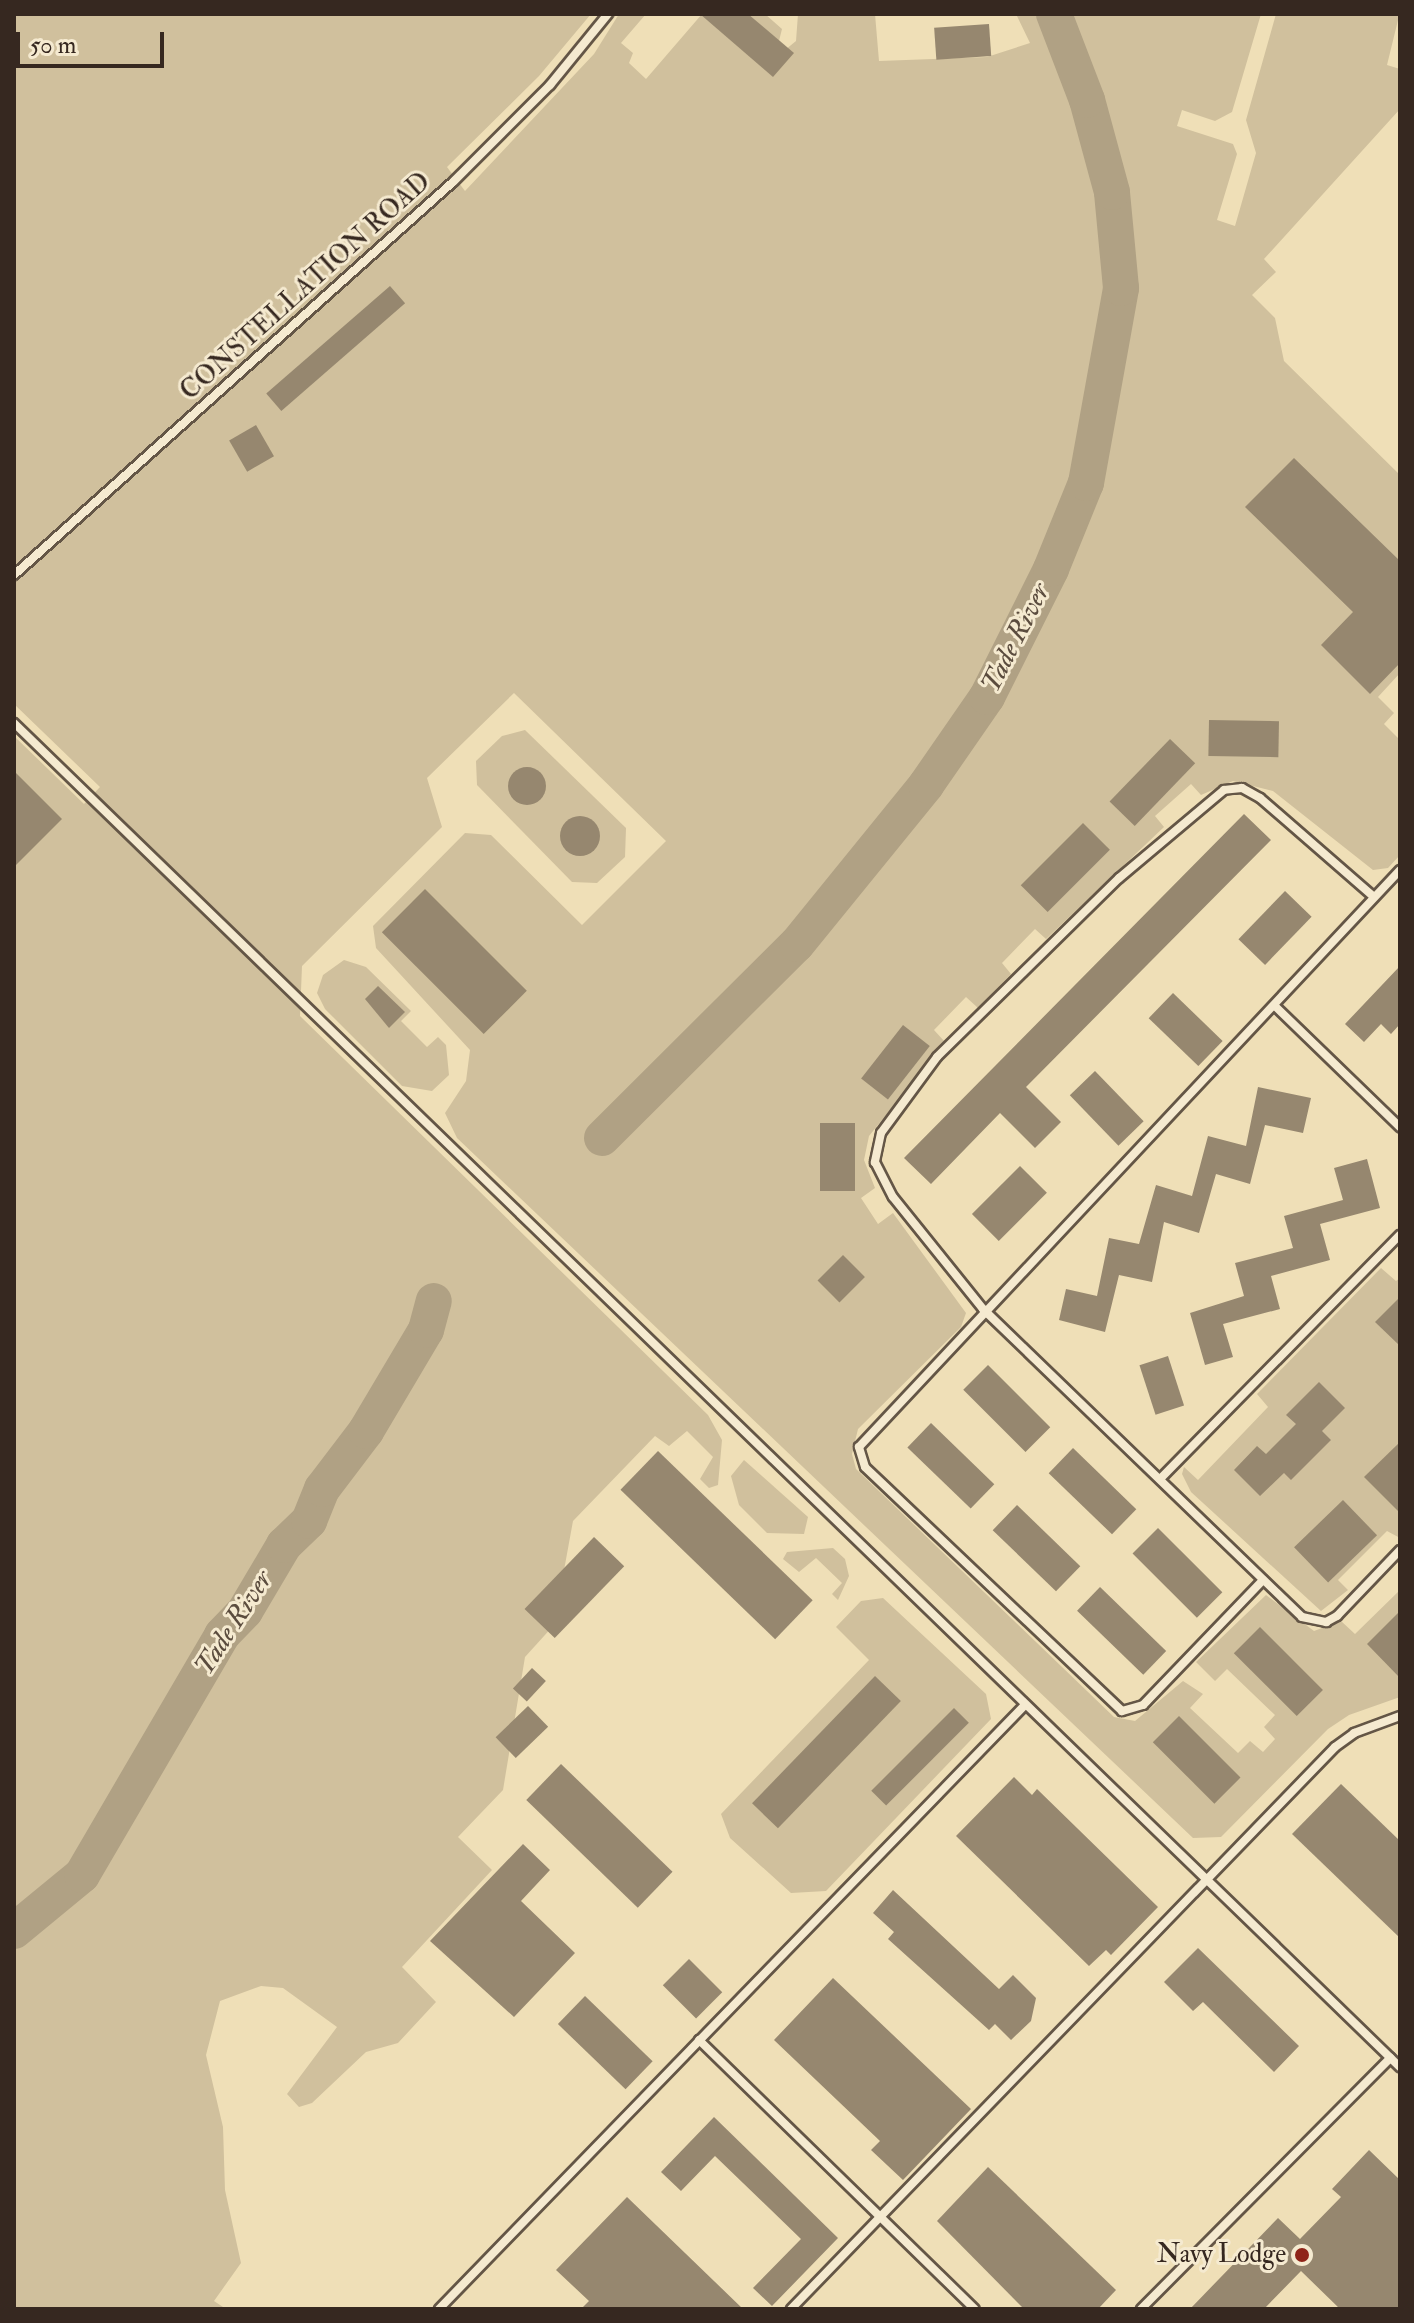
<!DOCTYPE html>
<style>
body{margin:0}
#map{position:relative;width:1414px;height:2323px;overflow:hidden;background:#efdfb7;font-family:"IM FELL Double Pica",serif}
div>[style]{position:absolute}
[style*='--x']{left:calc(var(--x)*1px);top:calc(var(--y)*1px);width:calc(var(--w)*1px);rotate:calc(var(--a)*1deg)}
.green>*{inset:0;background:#d0c09d}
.river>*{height:36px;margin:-18px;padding:0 18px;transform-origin:18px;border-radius:18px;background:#b0a184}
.building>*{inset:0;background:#96876f;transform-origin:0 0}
.round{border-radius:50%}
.roads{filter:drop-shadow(2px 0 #645646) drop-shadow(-2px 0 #645646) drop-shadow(0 2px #645646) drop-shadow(0 -2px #645646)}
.service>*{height:8px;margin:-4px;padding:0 4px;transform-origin:4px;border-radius:4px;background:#f5ead0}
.dots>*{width:22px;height:22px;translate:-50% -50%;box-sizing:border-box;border:4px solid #f5ead0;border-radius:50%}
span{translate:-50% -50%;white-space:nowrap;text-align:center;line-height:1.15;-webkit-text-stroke:6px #f5ead0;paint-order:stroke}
.street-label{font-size:26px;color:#362820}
.poi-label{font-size:26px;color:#362820}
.right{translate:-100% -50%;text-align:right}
.water-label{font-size:28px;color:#5b4c3e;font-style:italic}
.frame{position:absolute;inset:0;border:16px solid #362820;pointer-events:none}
.scale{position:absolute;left:16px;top:32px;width:148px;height:36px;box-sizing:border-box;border:4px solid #362820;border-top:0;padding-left:10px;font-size:24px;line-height:28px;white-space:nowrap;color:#362820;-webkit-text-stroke:6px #f5ead0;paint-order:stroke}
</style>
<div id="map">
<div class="green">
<div style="clip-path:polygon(14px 14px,591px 14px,539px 76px,447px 167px,465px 191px,594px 54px,619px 14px,646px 14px,621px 43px,633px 53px,629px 63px,646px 79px,702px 14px,765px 14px,782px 29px,778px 45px,785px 50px,796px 41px,798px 14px,875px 14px,879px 61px,987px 57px,1030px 43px,1016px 14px,1261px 14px,1232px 112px,1215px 121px,1182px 110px,1177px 126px,1233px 144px,1237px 154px,1217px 220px,1235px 226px,1256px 153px,1246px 120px,1276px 14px,1399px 16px,1387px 65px,1400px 69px,1400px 109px,1264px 259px,1276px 272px,1252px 295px,1275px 318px,1284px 361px,1400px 475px,1400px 673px,1378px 697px,1394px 713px,1384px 724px,1400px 740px,1400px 855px,1388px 868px,1373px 870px,1273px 791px,1233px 781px,1201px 795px,1191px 784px,1155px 816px,1164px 827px,1046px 939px,1035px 929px,1002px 963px,1011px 974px,978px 1008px,966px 997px,934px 1030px,945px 1042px,869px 1136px,864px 1160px,875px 1188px,861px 1198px,878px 1224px,893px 1213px,966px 1313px,961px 1327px,858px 1429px,852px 1454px,856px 1469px,1114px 1717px,1135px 1721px,1183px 1681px,1203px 1694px,1190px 1708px,1238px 1753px,1250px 1741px,1263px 1752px,1275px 1739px,1264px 1727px,1275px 1715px,1227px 1669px,1215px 1681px,1196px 1662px,1266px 1595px,1314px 1631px,1341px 1621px,1355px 1634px,1400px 1590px,1400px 1697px,1349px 1715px,1328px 1729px,1221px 1837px,1193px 1838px,457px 1138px,445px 1113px,466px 1081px,470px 1050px,376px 948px,373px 926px,465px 833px,491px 835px,582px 925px,666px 841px,514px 693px,427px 778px,442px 827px,302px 966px,300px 1016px,708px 1415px,722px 1440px,718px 1485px,709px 1488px,700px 1479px,713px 1457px,687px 1431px,669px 1446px,655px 1436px,573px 1521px,554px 1625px,525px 1657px,503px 1790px,458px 1837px,492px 1870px,402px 1967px,436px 2002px,398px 2043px,366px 2052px,312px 2103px,299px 2107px,287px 2094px,337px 2027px,283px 1988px,261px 1986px,220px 2001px,206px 2055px,223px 2127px,225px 2190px,241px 2263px,214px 2301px,226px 2309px,14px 2309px,14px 736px,84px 804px,100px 787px,14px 704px)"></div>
<div style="clip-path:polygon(525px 730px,626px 828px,625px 857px,597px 883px,572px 882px,477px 785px,476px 761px,502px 736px)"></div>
<div style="clip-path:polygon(344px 960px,366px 967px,411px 1011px,401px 1021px,427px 1047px,438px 1037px,446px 1045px,449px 1075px,432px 1091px,402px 1086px,325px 1009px,317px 993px,323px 975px)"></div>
<div style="clip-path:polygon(1381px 1268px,1396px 1281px,1400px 1278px,1400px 1538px,1387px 1531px,1338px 1580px,1348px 1590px,1321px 1611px,1191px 1492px,1182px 1474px,1184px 1467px,1198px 1480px,1268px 1407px,1257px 1394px)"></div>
<div style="clip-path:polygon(744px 1460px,808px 1517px,804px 1534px,767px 1533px,739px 1505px,731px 1476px)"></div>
<div style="clip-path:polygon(833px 1548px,845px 1559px,849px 1576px,838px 1600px,832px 1594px,842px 1583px,816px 1558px,799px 1572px,783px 1559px,787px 1552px)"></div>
<div style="clip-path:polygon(883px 1598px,986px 1694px,991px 1719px,826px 1891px,791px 1893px,730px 1838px,721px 1814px,869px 1660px,836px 1627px,861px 1601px)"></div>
</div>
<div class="river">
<div style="--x:602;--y:1138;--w:275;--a:-44.9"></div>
<div style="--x:797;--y:944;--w:205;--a:-50.9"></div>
<div style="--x:926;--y:785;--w:107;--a:-55.3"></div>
<div style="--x:987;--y:697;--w:143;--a:-63.4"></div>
<div style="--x:1051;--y:569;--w:93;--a:-67.9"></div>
<div style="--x:1086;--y:483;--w:198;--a:-79.8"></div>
<div style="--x:1121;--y:288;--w:96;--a:-95.4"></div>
<div style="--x:1112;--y:192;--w:95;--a:-105.2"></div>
<div style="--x:1087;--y:100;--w:92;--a:-111"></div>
<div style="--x:14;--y:1931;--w:88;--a:-39.5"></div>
<div style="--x:82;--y:1875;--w:278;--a:-59.7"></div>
<div style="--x:222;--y:1635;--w:33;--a:-46"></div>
<div style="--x:245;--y:1611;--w:77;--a:-59.4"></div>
<div style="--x:284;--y:1545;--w:35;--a:-44"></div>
<div style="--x:309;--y:1521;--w:35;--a:-68"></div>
<div style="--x:322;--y:1489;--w:73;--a:-52.8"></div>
<div style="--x:366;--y:1431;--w:117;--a:-59.3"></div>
<div style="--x:426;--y:1330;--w:30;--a:-75"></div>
</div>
<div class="building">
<div style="clip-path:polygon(700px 14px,748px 14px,794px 53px,773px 77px)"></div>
<div style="left:989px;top:24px;width:32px;height:55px;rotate:86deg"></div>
<div style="left:390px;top:286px;width:23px;height:164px;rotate:49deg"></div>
<div style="left:256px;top:425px;width:36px;height:31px;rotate:60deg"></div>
<div style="clip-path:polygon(1294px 458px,1400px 561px,1400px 663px,1370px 694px,1321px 645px,1353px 612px,1245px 507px)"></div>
<div style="left:1209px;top:720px;width:70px;height:36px;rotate:1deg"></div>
<div style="left:1170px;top:739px;width:35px;height:87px;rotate:44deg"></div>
<div class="round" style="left:508px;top:767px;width:38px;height:38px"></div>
<div style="clip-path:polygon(14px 771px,62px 819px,14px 867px)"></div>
<div style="clip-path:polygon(1244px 814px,1271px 840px,1026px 1087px,1061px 1122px,1035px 1148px,1000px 1113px,931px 1184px,904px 1158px)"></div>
<div class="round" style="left:560px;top:816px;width:40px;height:40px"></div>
<div style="left:1083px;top:823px;width:38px;height:88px;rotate:45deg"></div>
<div style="left:425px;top:889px;width:144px;height:61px;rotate:45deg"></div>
<div style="left:1285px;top:891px;width:37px;height:67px;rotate:44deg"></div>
<div style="clip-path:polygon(1400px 966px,1400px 1024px,1391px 1034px,1381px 1024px,1364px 1042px,1345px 1024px)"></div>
<div style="clip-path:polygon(378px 986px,405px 1012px,389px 1028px,365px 999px)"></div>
<div style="left:1173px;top:993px;width:69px;height:35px;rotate:44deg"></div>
<div style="left:903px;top:1025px;width:34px;height:68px;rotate:38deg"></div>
<div style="left:1095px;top:1071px;width:70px;height:35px;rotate:46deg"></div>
<div style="clip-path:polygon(1258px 1087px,1311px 1098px,1303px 1133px,1265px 1125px,1250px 1184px,1216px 1174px,1199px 1233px,1164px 1222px,1152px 1282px,1119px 1275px,1105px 1332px,1059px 1320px,1066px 1289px,1097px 1296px,1109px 1238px,1139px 1244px,1156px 1185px,1192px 1196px,1208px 1136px,1246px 1146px)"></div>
<div style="left:820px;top:1123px;width:35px;height:68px"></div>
<div style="clip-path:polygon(1367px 1159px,1380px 1208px,1320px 1224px,1330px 1260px,1271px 1276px,1280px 1309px,1223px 1324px,1233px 1357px,1205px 1365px,1190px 1313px,1244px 1296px,1235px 1263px,1293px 1248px,1284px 1216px,1343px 1200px,1334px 1168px)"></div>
<div style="left:1020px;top:1166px;width:38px;height:68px;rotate:45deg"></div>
<div style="left:843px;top:1255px;width:31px;height:36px;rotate:45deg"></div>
<div style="clip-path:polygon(1400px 1297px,1400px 1346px,1375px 1322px)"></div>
<div style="left:1168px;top:1356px;width:52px;height:30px;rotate:72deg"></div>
<div style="left:988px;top:1365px;width:88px;height:35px;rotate:45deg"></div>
<div style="clip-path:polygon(1319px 1382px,1345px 1408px,1322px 1431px,1331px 1440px,1291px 1480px,1284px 1473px,1260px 1496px,1234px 1470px,1257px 1446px,1266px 1454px,1296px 1424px,1286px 1415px)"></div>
<div style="left:931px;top:1423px;width:88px;height:34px;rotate:44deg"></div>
<div style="clip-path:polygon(1400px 1442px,1400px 1513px,1364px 1477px)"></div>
<div style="left:1073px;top:1448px;width:88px;height:35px;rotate:44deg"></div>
<div style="left:658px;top:1451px;width:215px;height:54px;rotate:44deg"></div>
<div style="left:1343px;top:1500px;width:49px;height:68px;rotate:46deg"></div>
<div style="left:1017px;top:1505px;width:88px;height:35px;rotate:44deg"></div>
<div style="left:1158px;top:1528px;width:91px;height:36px;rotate:45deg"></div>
<div style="left:594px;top:1537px;width:42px;height:100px;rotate:44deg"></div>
<div style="left:1100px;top:1587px;width:92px;height:33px;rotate:44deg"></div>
<div style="clip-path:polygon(1400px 1611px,1400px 1678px,1367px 1644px)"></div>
<div style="left:1260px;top:1627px;width:89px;height:37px;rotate:45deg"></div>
<div style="left:532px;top:1668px;width:19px;height:28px;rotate:43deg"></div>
<div style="left:875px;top:1676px;width:36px;height:177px;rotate:44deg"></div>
<div style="left:528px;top:1706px;width:29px;height:45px;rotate:46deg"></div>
<div style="left:954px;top:1708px;width:21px;height:117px;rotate:45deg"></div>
<div style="left:1179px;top:1716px;width:87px;height:37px;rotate:45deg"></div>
<div style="left:561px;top:1764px;width:155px;height:50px;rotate:44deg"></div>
<div style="clip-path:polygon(1014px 1777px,1032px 1795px,1037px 1789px,1158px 1907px,1111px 1955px,1106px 1950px,1089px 1966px,956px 1836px)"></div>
<div style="clip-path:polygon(1341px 1784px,1400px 1841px,1400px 1938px,1292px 1834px)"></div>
<div style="clip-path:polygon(523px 1844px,550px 1870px,521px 1901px,575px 1953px,514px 2017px,430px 1941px)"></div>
<div style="clip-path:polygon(893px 1890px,999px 1989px,1013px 1975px,1036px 1998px,1031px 2021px,1011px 2040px,995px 2024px,989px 2030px,888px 1939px,894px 1932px,873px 1913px)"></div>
<div style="clip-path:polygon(1198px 1948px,1299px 2046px,1274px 2072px,1203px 2002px,1193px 2011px,1164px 1982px)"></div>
<div style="left:689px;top:1959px;width:47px;height:37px;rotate:45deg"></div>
<div style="clip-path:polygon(833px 1978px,971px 2109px,903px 2180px,871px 2150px,880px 2141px,774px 2040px)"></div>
<div style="left:585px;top:1996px;width:94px;height:39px;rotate:44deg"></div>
<div style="clip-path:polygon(714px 2117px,838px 2238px,772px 2306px,753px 2288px,801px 2239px,715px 2156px,681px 2191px,661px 2172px)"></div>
<div style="clip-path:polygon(1369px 2150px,1400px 2180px,1400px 2309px,1340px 2309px,1301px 2271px,1264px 2309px,1190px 2309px,1278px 2218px,1300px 2239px,1341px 2197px,1332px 2189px)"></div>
<div style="clip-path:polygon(988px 2167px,1116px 2290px,1098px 2309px,1024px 2309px,937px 2221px)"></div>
<div style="clip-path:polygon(627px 2197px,743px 2309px,581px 2309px,589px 2301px,556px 2270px)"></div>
</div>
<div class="roads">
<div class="service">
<div style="--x:14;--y:575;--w:591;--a:-41.84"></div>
<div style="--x:454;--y:181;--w:136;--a:-45"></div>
<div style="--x:550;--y:85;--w:92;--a:-50.8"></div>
<div style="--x:14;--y:723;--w:1931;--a:44.12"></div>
<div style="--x:1374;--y:897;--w:151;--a:-139"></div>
<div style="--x:1260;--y:798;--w:21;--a:-151"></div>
<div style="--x:1242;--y:788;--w:18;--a:174"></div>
<div style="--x:1224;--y:790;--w:137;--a:140"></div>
<div style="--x:1119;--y:878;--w:255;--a:135.5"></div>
<div style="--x:937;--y:1057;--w:94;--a:126.4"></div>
<div style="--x:881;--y:1133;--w:30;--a:102"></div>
<div style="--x:875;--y:1162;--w:39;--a:63"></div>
<div style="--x:893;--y:1197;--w:144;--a:51.2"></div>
<div style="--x:983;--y:1309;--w:443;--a:44"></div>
<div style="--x:1302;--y:1617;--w:25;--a:12"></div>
<div style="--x:1326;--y:1622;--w:13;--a:-29"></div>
<div style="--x:1337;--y:1616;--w:91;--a:-46.3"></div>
<div style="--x:1276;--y:1007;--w:173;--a:44.1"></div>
<div style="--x:1160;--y:1479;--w:342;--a:-45.5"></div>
<div style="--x:1263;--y:1580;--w:173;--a:133.8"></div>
<div style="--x:1143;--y:1705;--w:22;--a:164"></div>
<div style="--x:1122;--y:1711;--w:354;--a:-136.5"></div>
<div style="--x:865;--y:1467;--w:21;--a:-107"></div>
<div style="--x:859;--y:1447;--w:791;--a:-46.84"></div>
<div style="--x:699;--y:2040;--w:385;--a:44.3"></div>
<div style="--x:439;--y:2309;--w:842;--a:-45.87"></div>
<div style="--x:791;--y:2309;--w:782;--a:-45.93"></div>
<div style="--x:1335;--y:1747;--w:24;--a:-36"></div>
<div style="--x:1354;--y:1733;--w:49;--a:-20.3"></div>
<div style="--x:1141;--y:2309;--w:354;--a:-45.2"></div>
</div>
</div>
<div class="dots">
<div style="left:1302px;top:2255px;background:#8f2418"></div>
</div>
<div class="street-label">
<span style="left:306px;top:287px;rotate:-42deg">CONSTELLATION ROAD</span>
</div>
<div class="poi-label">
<span class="right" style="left:1286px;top:2255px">Navy Lodge</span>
</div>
<div class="water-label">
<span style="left:1016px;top:638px;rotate:-63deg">Tade River</span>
<span style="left:234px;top:1623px;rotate:-57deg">Tade River</span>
</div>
<div class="frame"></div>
<div class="scale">50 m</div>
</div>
